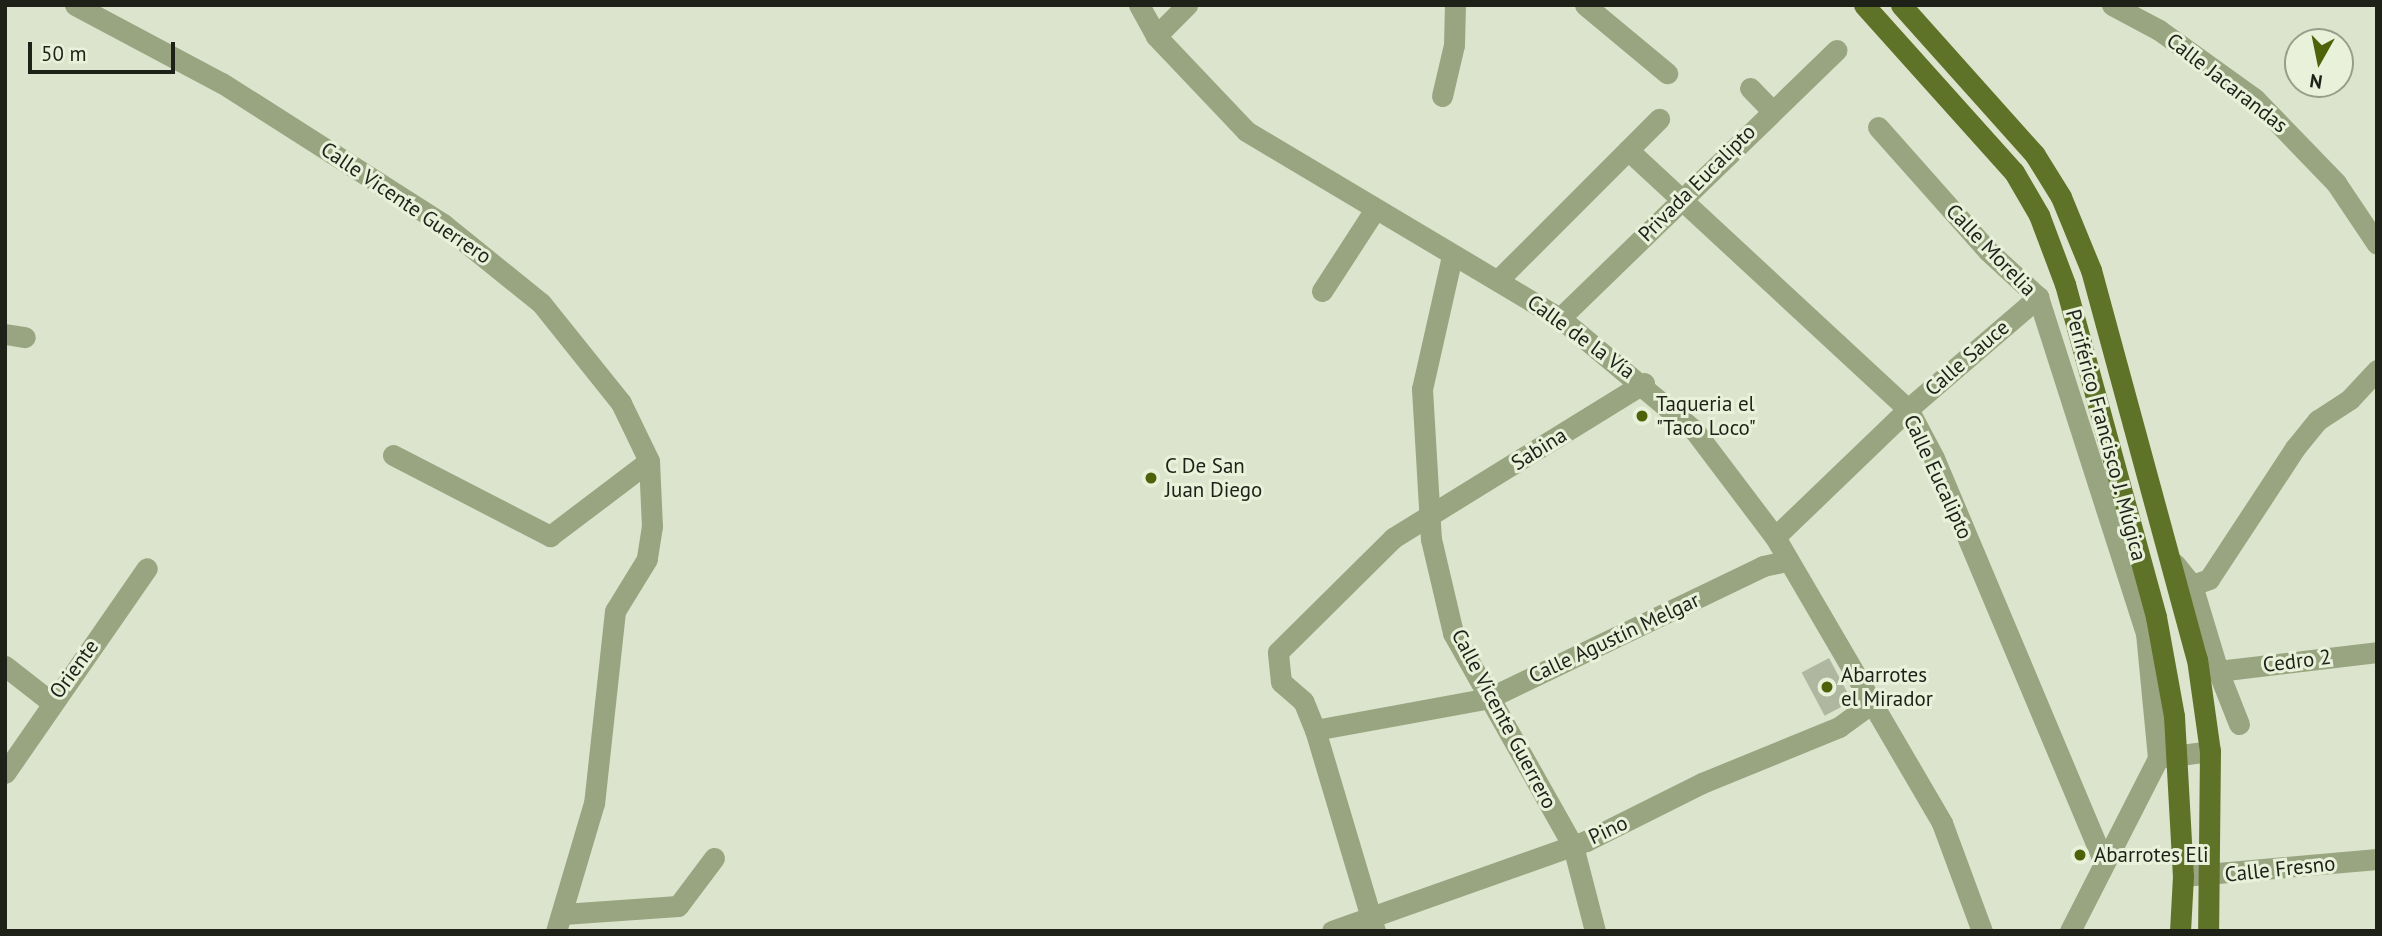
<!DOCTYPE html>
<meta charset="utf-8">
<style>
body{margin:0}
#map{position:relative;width:2382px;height:936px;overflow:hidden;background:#dce4cd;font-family:"PT Sans",sans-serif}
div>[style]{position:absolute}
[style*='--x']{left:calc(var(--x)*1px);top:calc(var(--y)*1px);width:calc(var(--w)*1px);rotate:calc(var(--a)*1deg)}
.building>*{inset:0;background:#b0b7a1;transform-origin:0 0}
.minor>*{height:21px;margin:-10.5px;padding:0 10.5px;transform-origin:10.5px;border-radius:10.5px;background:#99a580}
.major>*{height:21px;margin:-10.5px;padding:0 10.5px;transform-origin:10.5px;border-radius:10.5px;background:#5f7328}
.dots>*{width:19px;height:19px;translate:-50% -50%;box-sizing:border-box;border:4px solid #e9f1da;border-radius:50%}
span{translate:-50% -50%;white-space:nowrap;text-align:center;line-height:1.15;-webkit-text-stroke:6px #e9f1da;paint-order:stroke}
.street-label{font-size:21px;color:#1e2118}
.poi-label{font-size:21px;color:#1e2118}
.left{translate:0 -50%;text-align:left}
.frame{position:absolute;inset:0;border:7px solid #1e2118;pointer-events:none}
.north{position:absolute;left:2284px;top:28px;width:70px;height:70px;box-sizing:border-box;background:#e9f1da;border:2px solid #989e8c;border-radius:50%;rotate:189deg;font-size:19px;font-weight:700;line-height:28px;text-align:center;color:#1e2118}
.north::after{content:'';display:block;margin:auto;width:24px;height:32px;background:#4e620a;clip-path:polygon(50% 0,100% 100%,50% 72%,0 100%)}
.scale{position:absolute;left:28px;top:42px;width:147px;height:32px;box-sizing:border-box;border:4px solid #1e2118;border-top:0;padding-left:9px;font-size:21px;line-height:24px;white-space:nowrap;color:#1e2118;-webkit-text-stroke:5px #e9f1da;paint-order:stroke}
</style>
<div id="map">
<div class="building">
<div style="left:1829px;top:658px;width:49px;height:31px;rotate:62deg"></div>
</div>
<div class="minor">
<div style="--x:75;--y:5;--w:166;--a:28"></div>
<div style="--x:222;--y:83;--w:262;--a:32.5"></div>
<div style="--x:443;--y:224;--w:126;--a:38.9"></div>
<div style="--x:541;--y:303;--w:128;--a:51.3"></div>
<div style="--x:621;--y:403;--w:64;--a:64.2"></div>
<div style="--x:649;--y:461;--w:65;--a:87.4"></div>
<div style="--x:652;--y:526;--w:33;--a:99"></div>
<div style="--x:647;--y:559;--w:61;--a:121.6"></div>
<div style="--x:615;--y:611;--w:193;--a:96.2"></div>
<div style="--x:594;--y:803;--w:134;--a:106.5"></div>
<div style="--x:1139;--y:5;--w:35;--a:61"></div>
<div style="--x:1156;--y:36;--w:131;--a:46.5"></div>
<div style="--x:1246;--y:131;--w:365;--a:30.8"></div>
<div style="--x:1560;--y:318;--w:175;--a:39.9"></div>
<div style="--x:1694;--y:430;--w:134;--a:52.9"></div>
<div style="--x:1775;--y:537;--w:331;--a:59.7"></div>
<div style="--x:1942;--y:823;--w:115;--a:69.7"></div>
<div style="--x:1585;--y:5;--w:107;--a:39.7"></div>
<div style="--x:2112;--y:5;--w:53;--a:28"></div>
<div style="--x:2159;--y:30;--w:118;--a:35.7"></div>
<div style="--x:2255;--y:99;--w:117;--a:46"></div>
<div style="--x:2336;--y:183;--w:73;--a:56.1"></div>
<div style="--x:1156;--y:36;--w:44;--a:-45"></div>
<div style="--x:1750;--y:88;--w:30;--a:46"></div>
<div style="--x:1442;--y:96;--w:52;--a:-76.8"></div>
<div style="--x:1454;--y:45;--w:40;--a:-88.6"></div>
<div style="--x:1878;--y:127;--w:166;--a:48.4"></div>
<div style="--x:1988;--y:251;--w:68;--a:42.6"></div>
<div style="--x:2038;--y:297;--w:353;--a:72.2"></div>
<div style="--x:2146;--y:633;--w:126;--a:84.5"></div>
<div style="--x:1628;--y:150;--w:381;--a:42.8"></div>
<div style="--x:1908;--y:409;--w:55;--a:62"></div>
<div style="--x:1934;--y:458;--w:434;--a:67.2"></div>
<div style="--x:1452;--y:256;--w:136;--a:102.7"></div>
<div style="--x:1422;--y:389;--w:150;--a:86.6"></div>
<div style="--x:1431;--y:539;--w:97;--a:76.8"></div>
<div style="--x:1453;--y:633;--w:244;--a:60.6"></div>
<div style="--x:1573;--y:846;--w:88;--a:75.5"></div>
<div style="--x:1498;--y:280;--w:228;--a:-45"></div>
<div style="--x:1322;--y:291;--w:95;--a:-57"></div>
<div style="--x:1560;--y:318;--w:385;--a:-44.1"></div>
<div style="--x:5;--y:334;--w:20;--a:9"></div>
<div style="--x:393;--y:455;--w:177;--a:27.3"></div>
<div style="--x:550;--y:536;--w:124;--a:-37.1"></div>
<div style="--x:1775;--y:537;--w:185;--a:-43.9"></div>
<div style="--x:1908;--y:409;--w:172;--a:-40.7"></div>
<div style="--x:2175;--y:564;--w:27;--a:51"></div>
<div style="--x:2192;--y:585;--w:18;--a:-19"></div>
<div style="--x:2209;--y:579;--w:157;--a:-56.7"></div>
<div style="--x:2295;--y:448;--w:36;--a:-51"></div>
<div style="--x:2318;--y:420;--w:38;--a:-33"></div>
<div style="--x:2350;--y:399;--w:40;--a:-47"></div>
<div style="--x:2192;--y:585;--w:90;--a:73.2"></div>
<div style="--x:2218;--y:671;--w:160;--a:-6.8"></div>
<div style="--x:5;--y:666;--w:58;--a:38"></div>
<div style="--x:2218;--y:671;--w:57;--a:68.4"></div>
<div style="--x:1315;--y:730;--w:177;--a:-10.4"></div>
<div style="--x:1489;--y:698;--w:304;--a:-25.7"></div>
<div style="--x:1763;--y:566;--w:24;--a:-12"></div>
<div style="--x:5;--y:773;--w:249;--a:-55.3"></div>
<div style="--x:2183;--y:876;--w:195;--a:-5"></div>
<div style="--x:563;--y:914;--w:115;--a:-4"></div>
<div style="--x:678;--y:906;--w:60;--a:-53.1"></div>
<div style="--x:1332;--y:931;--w:269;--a:-19.5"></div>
<div style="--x:1586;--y:841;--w:130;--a:-26.6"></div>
<div style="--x:1702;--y:783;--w:148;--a:-22.2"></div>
<div style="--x:1839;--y:727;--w:39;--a:-36"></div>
<div style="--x:1375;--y:931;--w:210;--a:-106.6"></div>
<div style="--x:1315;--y:730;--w:31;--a:-112"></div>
<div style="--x:1303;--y:701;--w:29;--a:-139"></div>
<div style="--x:1281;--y:682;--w:30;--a:-96"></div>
<div style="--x:1278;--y:652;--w:162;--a:-44.7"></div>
<div style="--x:1393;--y:538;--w:295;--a:-31.7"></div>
<div style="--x:2070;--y:931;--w:194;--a:-63"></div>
<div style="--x:2158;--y:758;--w:52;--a:-7.7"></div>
</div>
<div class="major">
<div style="--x:1864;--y:5;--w:224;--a:48.1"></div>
<div style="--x:2014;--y:172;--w:50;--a:59.8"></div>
<div style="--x:2039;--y:215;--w:74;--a:69.4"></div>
<div style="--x:2065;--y:284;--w:345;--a:74.7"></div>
<div style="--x:2156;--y:617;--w:101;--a:79.7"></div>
<div style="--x:2174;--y:716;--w:160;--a:86.8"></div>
<div style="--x:2183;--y:876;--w:55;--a:93.1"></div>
<div style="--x:1901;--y:5;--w:201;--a:48.2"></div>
<div style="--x:2035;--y:155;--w:49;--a:58.2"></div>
<div style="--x:2061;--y:197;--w:79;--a:67.7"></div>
<div style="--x:2091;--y:270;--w:403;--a:74.8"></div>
<div style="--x:2197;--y:659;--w:93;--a:82"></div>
<div style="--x:2210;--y:751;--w:180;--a:90.6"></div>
</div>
<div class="dots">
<div style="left:1642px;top:416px;background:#4e620a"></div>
<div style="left:1151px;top:478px;background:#4e620a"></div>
<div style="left:1827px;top:687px;background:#4e620a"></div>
<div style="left:2080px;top:855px;background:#4e620a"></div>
</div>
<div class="street-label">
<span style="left:2227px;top:83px;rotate:38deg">Calle Jacarandas</span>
<span style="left:1697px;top:183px;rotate:-45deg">Privada Eucalipto</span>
<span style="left:406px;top:203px;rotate:34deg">Calle Vicente Guerrero</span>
<span style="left:1991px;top:250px;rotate:46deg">Calle Morelia</span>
<span style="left:1581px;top:337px;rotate:36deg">Calle de la Vía</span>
<span style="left:1967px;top:358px;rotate:-41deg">Calle Sauce</span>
<span style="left:2106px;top:435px;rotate:75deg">Periférico Francisco J. Múgica</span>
<span style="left:1539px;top:449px;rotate:-32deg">Sabina</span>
<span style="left:1938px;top:477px;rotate:65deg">Calle Eucalipto</span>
<span style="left:1614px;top:638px;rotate:-25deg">Calle Agustín Melgar</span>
<span style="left:2297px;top:661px;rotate:-7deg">Cedro 2</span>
<span style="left:74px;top:669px;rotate:-54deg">Oriente</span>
<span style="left:1504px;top:719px;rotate:62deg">Calle Vicente Guerrero</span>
<span style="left:1608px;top:830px;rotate:-25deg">Pino</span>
<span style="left:2280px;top:869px;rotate:-6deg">Calle Fresno</span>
</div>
<div class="poi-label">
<span class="left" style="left:1656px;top:416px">Taqueria el<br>"Taco Loco"</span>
<span class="left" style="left:1165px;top:478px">C De San<br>Juan Diego</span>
<span class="left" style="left:1841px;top:687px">Abarrotes<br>el Mirador</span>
<span class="left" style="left:2094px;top:855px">Abarrotes Eli</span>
</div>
<div class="frame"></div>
<div class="north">N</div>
<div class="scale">50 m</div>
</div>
